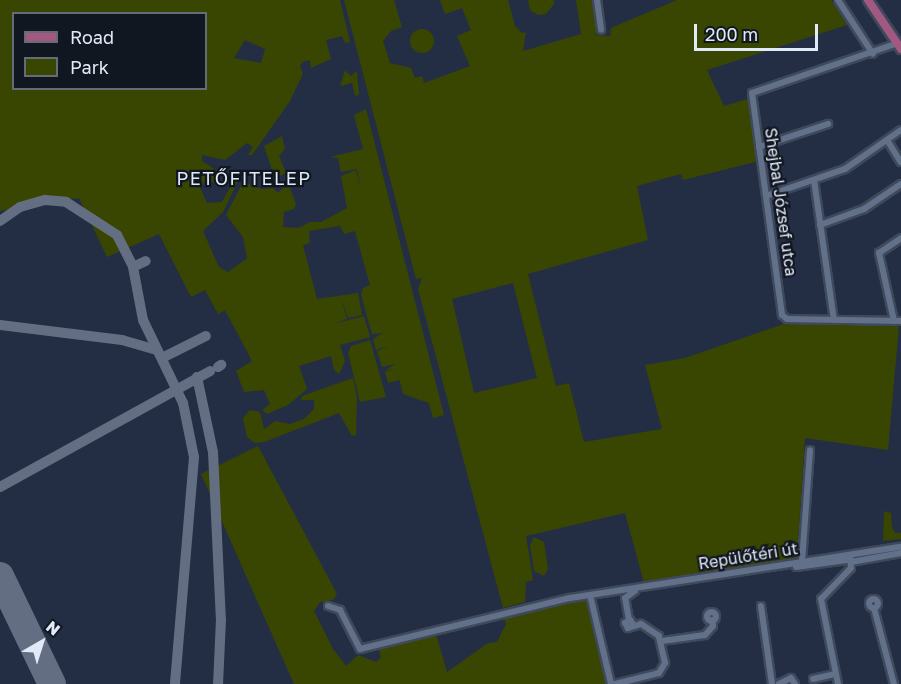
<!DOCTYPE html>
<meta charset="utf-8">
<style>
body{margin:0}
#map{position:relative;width:901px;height:684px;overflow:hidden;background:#232e44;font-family:"Golos Text",sans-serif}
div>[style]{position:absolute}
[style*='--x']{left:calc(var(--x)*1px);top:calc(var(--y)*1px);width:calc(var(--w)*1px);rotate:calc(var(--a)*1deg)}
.green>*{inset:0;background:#394601}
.round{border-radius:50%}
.taxiway>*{height:10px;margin:-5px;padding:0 5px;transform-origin:5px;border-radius:5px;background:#646e82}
.runway>*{height:28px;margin:-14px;padding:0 14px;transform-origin:14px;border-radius:14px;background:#646e82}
.roads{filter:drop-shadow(2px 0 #3f495c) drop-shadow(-2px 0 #3f495c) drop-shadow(0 2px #3f495c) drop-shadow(0 -2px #3f495c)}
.minor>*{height:6px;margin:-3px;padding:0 3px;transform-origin:3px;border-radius:3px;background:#627089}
.minor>.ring{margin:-3px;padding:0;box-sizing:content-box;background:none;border:6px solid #627089;border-radius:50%}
.major>*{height:8px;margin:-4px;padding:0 4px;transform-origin:4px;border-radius:4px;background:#a35881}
span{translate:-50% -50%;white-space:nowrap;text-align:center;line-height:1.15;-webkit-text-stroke:4.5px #111720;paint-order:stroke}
.street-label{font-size:16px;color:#e2eaf9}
.neighbourhood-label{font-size:18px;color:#e2eaf9;letter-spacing:1.5px}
.legend{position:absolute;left:12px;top:12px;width:195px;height:78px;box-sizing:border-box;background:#111720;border:2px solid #656b77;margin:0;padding:8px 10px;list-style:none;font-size:18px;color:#e2eaf9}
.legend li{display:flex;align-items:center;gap:12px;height:30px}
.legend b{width:30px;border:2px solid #656b77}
.north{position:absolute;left:12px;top:612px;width:60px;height:60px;-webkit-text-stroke:4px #111720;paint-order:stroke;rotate:39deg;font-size:16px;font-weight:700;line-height:24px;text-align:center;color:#e2eaf9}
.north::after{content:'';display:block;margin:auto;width:21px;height:27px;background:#e2eaf9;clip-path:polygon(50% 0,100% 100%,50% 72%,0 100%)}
.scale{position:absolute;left:694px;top:24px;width:124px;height:27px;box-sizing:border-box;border:3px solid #e2eaf9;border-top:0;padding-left:8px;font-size:18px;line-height:21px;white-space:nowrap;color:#e2eaf9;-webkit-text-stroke:4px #111720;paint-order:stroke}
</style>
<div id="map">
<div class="green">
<div style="clip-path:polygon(evenodd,0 0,340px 0,350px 42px,345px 43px,342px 36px,326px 40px,331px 59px,311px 68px,310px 60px,303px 62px,300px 66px,303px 74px,290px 101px,252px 155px,248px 155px,253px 147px,247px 143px,225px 160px,202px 155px,202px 161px,219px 172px,215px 183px,206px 179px,200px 188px,207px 203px,222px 202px,233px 182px,236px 178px,238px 181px,223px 212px,203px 231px,219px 267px,228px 272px,247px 258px,243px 237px,226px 215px,243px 182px,261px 189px,273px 188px,278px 193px,288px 183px,296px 204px,294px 209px,284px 212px,283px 227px,298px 228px,310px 222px,321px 222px,347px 208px,341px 176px,356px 170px,360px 187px,357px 169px,341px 172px,338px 158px,330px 157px,363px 149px,354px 115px,366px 109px,444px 415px,433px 418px,429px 403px,403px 394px,398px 374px,399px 380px,388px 383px,385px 372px,396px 368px,385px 371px,395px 364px,382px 367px,377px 351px,390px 346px,376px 350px,373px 339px,383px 333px,372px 334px,367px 317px,361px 294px,363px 288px,370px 285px,355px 231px,344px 234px,340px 226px,309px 231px,310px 243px,303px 245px,317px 299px,358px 293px,362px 315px,348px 318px,341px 298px,347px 319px,333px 324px,364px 316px,370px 337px,340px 345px,345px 361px,339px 374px,334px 370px,331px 356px,299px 366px,307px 389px,288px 405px,267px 414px,262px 410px,270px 404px,264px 390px,244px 392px,236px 371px,252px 361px,225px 310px,218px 314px,205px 290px,191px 297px,159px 234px,107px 257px,79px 198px,0 211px,0 0,14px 14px,206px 14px,206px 88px,14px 88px,14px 14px,0 0,245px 40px,265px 49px,261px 63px,234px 58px,245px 40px)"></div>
<div style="clip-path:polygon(evenodd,344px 0,394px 0,402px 27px,391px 31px,383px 41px,390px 63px,411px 68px,415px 78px,422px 76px,424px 83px,470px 66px,457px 36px,471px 30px,462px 8px,445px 14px,440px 0,508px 0,515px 26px,522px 33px,526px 32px,523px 51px,581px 34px,576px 0,596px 0,600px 26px,595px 35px,610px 36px,611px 28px,677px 0,831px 0,847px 25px,707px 70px,724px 106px,751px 98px,759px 161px,683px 180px,681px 174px,637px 186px,648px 240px,528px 274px,556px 386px,569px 383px,584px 442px,662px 429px,645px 365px,685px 358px,784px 324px,899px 326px,888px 450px,805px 438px,797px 558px,644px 583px,625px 513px,526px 536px,533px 580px,526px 582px,525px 602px,503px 608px,418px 289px,422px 278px,416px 279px,344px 0,513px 283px,537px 378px,474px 393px,452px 299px,513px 283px)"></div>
<div style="clip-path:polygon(528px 0,554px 0,554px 4px,546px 14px,538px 15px,530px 10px)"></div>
<div class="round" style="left:410px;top:29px;width:24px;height:24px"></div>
<div style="clip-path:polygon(345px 70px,351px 76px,357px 71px,359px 95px,355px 96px,352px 83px,340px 86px)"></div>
<div style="clip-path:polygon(282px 136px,285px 149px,279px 156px,286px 173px,275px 178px,264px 146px)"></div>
<div style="clip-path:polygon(370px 340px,386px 397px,360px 402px,348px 353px,351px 346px)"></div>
<div style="clip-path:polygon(353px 378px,357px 397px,356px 435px,352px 436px,339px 413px,264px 442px,255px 443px,247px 437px,243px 418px,250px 410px,260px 412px,264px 429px,275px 421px,290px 424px,304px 419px,314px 409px,314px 400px,301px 400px,302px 396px)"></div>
<div style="clip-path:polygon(258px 446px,337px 594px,333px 600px,320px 602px,314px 611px,333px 649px,346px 666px,358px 655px,376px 662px,381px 657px,379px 650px,435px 631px,447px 672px,488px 643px,497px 642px,506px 624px,502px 614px,589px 598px,608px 684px,294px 684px,201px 474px)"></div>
<div style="clip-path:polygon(884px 511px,891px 513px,892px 527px,895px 533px,901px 533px,901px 539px,883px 541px)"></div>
<div style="clip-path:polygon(534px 537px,544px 542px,548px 569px,544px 576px,534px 571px,530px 545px)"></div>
</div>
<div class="taxiway">
<div style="--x:0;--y:221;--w:24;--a:-35"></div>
<div style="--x:20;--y:207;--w:26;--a:-16"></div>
<div style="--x:45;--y:200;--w:21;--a:5"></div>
<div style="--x:66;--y:202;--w:61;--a:32.9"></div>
<div style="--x:117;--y:235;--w:36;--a:63"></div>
<div style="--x:133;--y:267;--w:54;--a:79.3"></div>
<div style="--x:143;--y:320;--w:92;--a:64.3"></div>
<div style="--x:183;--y:403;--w:55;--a:78.5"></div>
<div style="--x:194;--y:457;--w:228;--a:94.8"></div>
<div style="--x:133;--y:267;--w:14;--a:-25"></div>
<div style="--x:0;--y:325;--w:123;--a:7"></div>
<div style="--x:122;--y:340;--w:37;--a:16"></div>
<div style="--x:162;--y:358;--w:49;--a:-26.6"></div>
<div style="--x:218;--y:367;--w:4;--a:-34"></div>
<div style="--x:197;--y:377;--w:77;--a:78"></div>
<div style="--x:213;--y:452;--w:167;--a:87.3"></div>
<div style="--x:221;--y:619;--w:65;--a:92.6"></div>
<div style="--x:0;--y:487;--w:240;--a:-28.9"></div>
</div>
<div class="runway">
<div style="--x:0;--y:576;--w:120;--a:64.3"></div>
</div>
<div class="roads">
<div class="minor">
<div style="--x:597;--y:0;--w:30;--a:82"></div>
<div style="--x:838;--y:0;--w:64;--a:57.1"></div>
<div style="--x:898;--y:43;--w:154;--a:161.1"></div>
<div style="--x:752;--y:93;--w:224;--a:82.3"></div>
<div style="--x:782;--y:315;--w:6;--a:39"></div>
<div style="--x:787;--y:319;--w:114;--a:1"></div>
<div style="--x:887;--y:140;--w:26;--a:58"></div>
<div style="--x:759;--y:147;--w:73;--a:-18.4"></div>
<div style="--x:814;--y:180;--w:141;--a:81.9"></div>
<div style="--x:766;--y:196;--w:83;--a:-18.9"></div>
<div style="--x:845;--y:169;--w:68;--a:-34.9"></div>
<div style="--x:820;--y:225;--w:47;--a:-20"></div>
<div style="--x:864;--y:209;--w:45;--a:-34"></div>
<div style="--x:894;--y:321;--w:70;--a:-102.4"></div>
<div style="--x:879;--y:253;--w:27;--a:-34"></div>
<div style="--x:802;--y:562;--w:112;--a:-85.9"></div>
<div style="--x:851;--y:562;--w:51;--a:-10.2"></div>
<div style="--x:796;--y:567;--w:51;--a:-7.8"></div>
<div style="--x:590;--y:595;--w:91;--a:76.7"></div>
<div class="ring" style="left:868.5px;top:598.5px;width:3px;height:3px"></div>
<div style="--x:328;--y:606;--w:13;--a:18"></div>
<div style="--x:340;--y:610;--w:44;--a:62.9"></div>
<div style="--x:360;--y:649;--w:216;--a:-13.7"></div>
<div style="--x:570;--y:598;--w:335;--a:-8.8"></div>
<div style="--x:761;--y:606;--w:79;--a:82"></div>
<div style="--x:874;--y:608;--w:79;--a:75.3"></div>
<div class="ring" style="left:706.5px;top:611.5px;width:3px;height:3px"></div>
<div style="--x:629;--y:620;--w:22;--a:-100"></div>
<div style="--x:625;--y:598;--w:12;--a:-35"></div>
<div style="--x:662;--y:641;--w:43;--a:-7.9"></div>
<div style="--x:705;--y:635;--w:12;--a:-48"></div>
<div style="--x:713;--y:626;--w:6;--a:-99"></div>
<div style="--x:813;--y:679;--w:23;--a:-13"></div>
<div style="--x:615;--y:684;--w:45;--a:-14"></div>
<div style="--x:659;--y:673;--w:12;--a:-59"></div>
<div style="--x:665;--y:663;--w:28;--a:-103"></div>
<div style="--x:659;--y:636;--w:22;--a:-146"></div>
<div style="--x:641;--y:624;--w:14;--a:163"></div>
<div style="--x:628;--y:628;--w:6;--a:-121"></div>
<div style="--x:625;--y:623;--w:6;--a:-31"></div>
<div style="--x:630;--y:620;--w:5;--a:53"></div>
<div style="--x:779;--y:684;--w:13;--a:-27"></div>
<div style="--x:791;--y:678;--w:7;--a:56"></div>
<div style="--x:838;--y:684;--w:87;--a:-101.3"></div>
<div style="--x:821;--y:599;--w:43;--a:-45.9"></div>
<div style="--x:851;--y:568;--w:13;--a:-94"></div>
</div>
<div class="major">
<div style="--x:868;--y:0;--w:59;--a:56"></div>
</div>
</div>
<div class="street-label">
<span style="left:781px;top:202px;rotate:82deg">Shejbal József utca</span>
<span style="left:748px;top:556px;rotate:-9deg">Repülőtéri út</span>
</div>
<div class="neighbourhood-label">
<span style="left:244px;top:178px">PETŐFITELEP</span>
</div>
<ul class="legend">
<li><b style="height:8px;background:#a35881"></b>Road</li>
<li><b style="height:16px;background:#394601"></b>Park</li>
</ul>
<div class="north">N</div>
<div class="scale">200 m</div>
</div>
